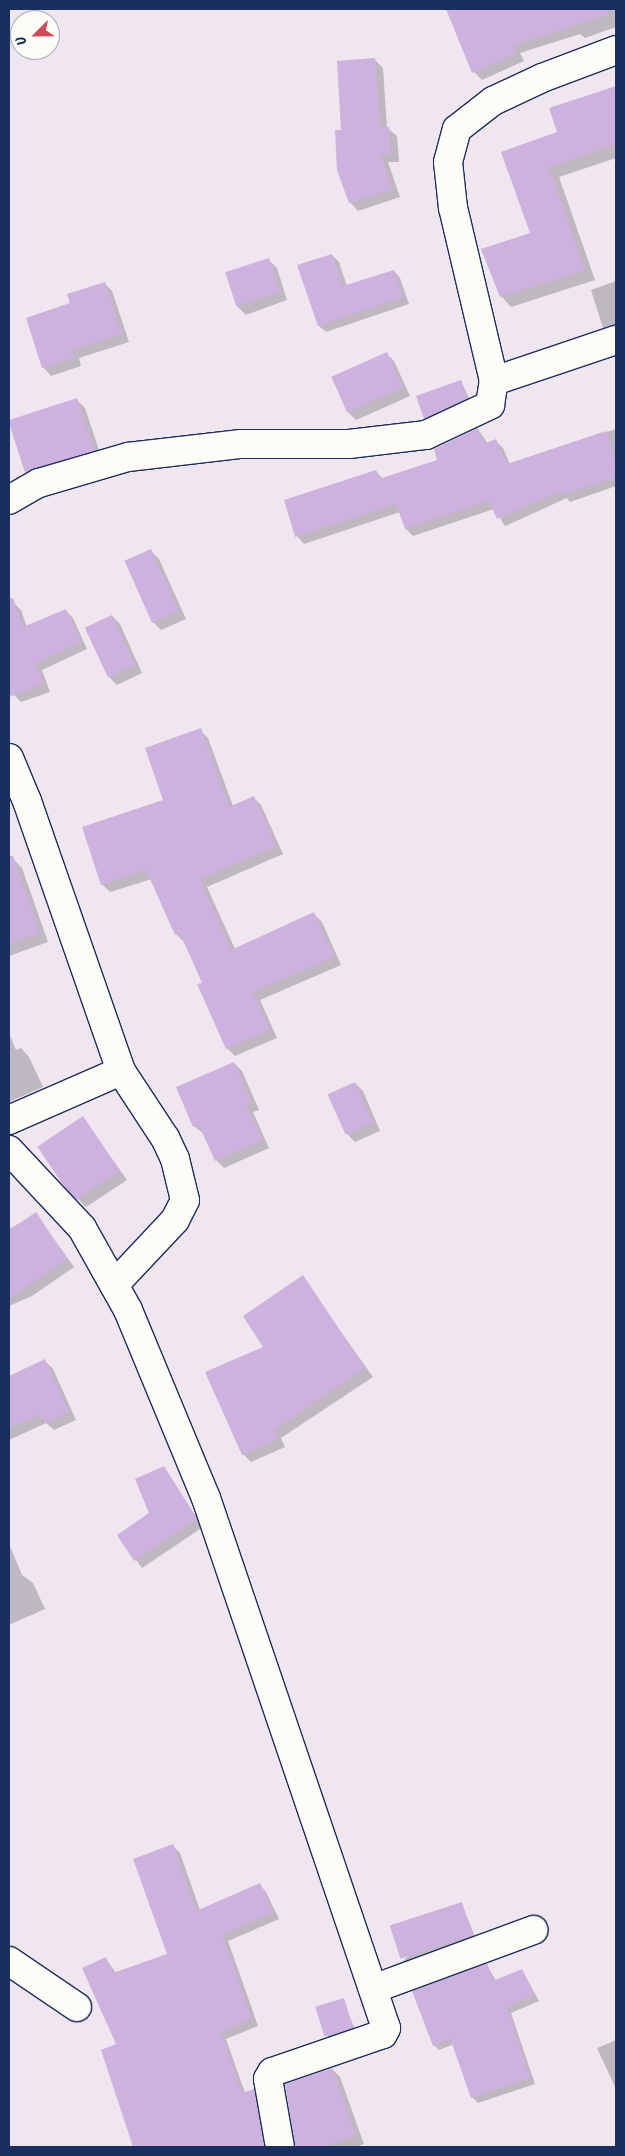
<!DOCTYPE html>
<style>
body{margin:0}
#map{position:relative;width:625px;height:2156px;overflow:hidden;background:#efe6f0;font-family:Kalam,sans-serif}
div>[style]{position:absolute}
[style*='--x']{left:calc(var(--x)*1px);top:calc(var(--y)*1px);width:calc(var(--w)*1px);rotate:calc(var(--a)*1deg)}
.shadow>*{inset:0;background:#0003}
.building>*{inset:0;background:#cdb1df;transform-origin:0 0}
.roads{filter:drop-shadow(1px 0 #1b2f5e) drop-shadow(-1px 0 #1b2f5e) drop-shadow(0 1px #1b2f5e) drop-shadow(0 -1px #1b2f5e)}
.street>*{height:28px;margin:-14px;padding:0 14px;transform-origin:14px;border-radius:14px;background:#fdfcf7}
span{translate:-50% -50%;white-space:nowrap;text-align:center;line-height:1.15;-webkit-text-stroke:4px #fdfcf7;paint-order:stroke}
.frame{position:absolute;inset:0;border:10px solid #1b2f5e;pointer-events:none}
.north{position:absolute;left:10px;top:10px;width:50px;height:50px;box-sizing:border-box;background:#fdfcf7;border:1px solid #a3aaba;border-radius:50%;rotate:247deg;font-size:14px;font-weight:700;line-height:20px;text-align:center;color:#1b2f5e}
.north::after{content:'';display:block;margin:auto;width:18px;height:22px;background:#d1495b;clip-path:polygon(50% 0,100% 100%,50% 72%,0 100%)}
</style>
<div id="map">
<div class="shadow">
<div style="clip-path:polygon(448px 9px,616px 9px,616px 27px,585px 38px,580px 34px,520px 53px,524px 61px,482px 80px,474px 72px)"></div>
<div style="clip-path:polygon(375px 60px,383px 68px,387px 128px,397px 136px,399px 162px,388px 162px,400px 197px,358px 211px,350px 202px,343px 131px)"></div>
<div style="clip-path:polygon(616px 87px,616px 158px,559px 177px,595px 280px,511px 307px,501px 296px,532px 234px,503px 153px,559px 133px,551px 108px)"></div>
<div style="clip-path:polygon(332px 255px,339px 262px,347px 286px,394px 271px,400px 278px,409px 304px,326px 332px,319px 326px)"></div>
<div style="clip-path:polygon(269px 260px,277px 268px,287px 300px,246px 315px,237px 306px)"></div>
<div style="clip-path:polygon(616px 281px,616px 335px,611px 336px,603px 328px,591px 290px)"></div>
<div style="clip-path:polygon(104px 283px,112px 291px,129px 342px,79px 358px,81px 366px,51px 376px,43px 367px,72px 304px)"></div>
<div style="clip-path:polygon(386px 353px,394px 361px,410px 396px,356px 420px,348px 412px,333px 377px)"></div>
<div style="clip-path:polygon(461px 382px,471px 402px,429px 422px,425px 418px)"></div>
<div style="clip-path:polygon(77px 400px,85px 408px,102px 459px,33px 480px,25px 472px,9px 423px)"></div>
<div style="clip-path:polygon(478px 429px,488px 444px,496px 441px,503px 448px,510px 464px,616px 429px,616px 486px,570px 502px,567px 498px,505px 526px,494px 509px,413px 536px,406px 529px,400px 512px,304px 544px,297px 536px,376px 471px,383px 479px,439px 460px)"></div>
<div style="clip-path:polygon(151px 551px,159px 559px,186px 619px,161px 630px,153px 622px)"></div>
<div style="clip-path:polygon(14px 603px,21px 610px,27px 627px,66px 611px,73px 618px,87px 649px,42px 670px,50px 692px,21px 702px,14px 695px,9px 679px,9px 605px)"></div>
<div style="clip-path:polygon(112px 616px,120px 624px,142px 673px,117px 685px,109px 677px,87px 628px)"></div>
<div style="clip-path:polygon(200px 730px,208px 738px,233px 806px,253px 797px,261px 805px,283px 854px,207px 887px,235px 949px,314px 914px,322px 922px,341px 965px,260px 1000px,277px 1038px,235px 1056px,227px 1048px,204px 983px,184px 942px,176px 934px,152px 879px,110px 892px,102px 884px,165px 801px)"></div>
<div style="clip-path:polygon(13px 859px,22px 868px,48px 942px,9px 956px,9px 861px)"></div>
<div style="clip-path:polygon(9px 1033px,16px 1050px,21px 1048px,29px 1057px,43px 1087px,9px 1102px)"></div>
<div style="clip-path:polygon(234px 1063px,242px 1071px,259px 1110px,253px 1112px,269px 1148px,224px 1168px,216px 1160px,204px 1134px,194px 1126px)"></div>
<div style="clip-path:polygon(355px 1083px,363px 1091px,380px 1131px,355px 1142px,347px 1134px)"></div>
<div style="clip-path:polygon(83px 1118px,127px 1180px,86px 1207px,78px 1199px)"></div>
<div style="clip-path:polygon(36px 1214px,74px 1267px,32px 1296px,9px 1306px,9px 1229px)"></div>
<div style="clip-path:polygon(302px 1277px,373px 1377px,281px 1438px,285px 1447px,251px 1462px,243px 1454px,265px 1347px)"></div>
<div style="clip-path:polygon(45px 1361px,53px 1369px,76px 1420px,54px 1430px,46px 1423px,9px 1440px,9px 1377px)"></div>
<div style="clip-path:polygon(163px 1467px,203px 1527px,142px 1568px,118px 1536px,151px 1513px)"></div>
<div style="clip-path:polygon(9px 1544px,22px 1575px,33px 1583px,45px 1609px,9px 1625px)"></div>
<div style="clip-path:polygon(173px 1846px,180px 1853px,200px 1910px,260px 1885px,266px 1892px,279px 1919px,228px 1941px,258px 2026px,226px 2039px,245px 2093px,254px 2091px,260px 2097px,269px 2147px,202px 2147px,198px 2137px,168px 2147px,135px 2147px,102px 2050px,118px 2045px,106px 1959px,116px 1973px,168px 1955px)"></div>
<div style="clip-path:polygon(461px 1903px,476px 1939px,407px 1965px,403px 1961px)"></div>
<div style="clip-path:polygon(487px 1965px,496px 1981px,522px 1970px,539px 2001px,511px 2013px,535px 2084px,478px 2103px,472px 2097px,454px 2044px,439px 2050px,434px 2045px)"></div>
<div style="clip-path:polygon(343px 2000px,356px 2032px,331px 2040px,327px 2036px)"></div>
<div style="clip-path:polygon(616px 2040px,616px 2089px,597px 2048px)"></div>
<div style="clip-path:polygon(332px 2069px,340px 2077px,364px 2144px,355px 2147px,296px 2147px)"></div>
</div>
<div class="building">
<div style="clip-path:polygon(446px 9px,607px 9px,608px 15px,513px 45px,517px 53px,472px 73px)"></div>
<div style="clip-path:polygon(375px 58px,380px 127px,389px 127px,391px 154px,381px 155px,392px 189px,349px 203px,337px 170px,335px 130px,341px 130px,337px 61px)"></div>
<div style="clip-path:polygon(616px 86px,616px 144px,549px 167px,585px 270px,500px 297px,481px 249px,530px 233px,501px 152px,557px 132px,549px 108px)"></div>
<div style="clip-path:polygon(332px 254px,343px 286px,394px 270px,403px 297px,318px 326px,297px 265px)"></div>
<div style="left:269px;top:258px;width:36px;height:46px;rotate:72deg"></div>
<div style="clip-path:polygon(105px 282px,122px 334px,71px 350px,74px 358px,42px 368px,26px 318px,70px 303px,67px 294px)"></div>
<div style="left:387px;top:352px;width:39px;height:61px;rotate:66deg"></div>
<div style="clip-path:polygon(461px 380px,468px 398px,424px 419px,416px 396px)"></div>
<div style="left:77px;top:398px;width:56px;height:72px;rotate:72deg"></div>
<div style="clip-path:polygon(478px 428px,484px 444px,496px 439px,507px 464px,606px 431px,616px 461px,616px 477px,562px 495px,561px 491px,497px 519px,489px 501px,405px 529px,396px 504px,295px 537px,284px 500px,376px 470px,379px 479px,437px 460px,434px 449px)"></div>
<div style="left:151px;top:549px;width:68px;height:29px;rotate:66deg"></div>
<div style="clip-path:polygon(9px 598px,13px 598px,23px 627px,66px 609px,81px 642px,36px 663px,43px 684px,9px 697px)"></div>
<div style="left:112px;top:615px;width:55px;height:30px;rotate:65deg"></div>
<div style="clip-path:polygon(201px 728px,229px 807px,254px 796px,276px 846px,200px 879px,231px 950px,314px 912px,334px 957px,253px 992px,270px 1030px,226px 1049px,197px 984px,202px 983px,180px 933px,175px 935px,146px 870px,101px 885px,82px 827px,163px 800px,145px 748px)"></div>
<div style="clip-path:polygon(9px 856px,13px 856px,40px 933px,9px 944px)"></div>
<div style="clip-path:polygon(234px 1062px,251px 1101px,246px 1104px,262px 1140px,215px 1161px,199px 1125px,193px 1127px,176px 1087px)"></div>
<div style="left:355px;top:1082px;width:44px;height:30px;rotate:66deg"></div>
<div style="left:83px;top:1116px;width:66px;height:55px;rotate:56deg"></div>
<div style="clip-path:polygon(36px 1212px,67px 1259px,9px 1299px,9px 1231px)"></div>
<div style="clip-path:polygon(303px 1275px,365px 1368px,274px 1430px,278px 1439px,242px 1455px,205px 1372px,263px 1347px,243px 1316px)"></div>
<div style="clip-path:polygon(45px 1359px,69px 1412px,45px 1423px,41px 1414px,9px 1428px,9px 1376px)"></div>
<div style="clip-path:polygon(164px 1466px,197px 1519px,134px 1561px,117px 1535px,149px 1513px,135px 1479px)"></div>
<div style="clip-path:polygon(173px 1844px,196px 1911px,260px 1883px,273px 1912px,222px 1935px,252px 2019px,221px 2032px,242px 2093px,254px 2089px,264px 2147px,133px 2147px,101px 2050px,116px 2044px,82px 1968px,106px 1957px,113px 1973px,167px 1954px,133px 1859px)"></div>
<div style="left:462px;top:1902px;width:35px;height:76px;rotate:72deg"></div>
<div style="clip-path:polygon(487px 1963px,493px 1981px,522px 1969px,534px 1995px,507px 2007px,530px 2078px,471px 2098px,450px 2038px,433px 2046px,412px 1991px)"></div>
<div style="left:344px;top:1998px;width:31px;height:30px;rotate:73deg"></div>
<div style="clip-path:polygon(332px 2068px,356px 2136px,323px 2147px,295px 2147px,285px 2084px)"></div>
</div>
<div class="roads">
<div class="street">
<div style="--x:494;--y:381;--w:129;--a:-18.6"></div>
<div style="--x:9;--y:500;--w:34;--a:-30"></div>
<div style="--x:39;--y:483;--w:93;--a:-16.3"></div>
<div style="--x:128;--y:457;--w:114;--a:-6.6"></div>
<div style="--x:241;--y:444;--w:108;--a:0"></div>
<div style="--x:349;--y:444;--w:78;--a:-6.7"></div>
<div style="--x:426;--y:435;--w:71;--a:-25.1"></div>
<div style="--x:490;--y:405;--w:24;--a:-81"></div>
<div style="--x:494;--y:381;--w:178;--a:-103.3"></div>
<div style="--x:453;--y:208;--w:46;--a:-96.2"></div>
<div style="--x:448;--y:162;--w:34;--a:-75"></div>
<div style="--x:457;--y:129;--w:46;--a:-37.9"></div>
<div style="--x:493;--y:101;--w:54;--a:-25.1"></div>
<div style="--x:542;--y:78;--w:79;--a:-20.7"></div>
<div style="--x:9;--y:758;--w:47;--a:67.3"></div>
<div style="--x:27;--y:801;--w:286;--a:70.8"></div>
<div style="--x:121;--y:1071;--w:122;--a:156.4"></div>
<div style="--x:9;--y:1150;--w:107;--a:46.9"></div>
<div style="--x:82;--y:1228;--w:94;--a:60.7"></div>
<div style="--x:128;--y:1310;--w:204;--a:67.5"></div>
<div style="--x:206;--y:1498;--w:560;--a:71.24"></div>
<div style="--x:386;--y:2028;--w:7;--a:117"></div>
<div style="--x:383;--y:2034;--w:117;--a:161.1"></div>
<div style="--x:272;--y:2072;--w:8;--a:120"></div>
<div style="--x:268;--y:2079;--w:69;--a:80"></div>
<div style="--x:114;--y:1285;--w:89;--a:-46.8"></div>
<div style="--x:175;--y:1220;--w:22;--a:-63"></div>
<div style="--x:185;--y:1200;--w:42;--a:-103.7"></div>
<div style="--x:175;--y:1159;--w:23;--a:-115"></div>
<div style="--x:165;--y:1138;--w:80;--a:-123.3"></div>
<div style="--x:9;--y:1961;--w:82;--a:34.1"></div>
<div style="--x:373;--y:1989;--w:171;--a:-20.2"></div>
</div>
</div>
<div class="frame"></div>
<div class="north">U</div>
</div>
